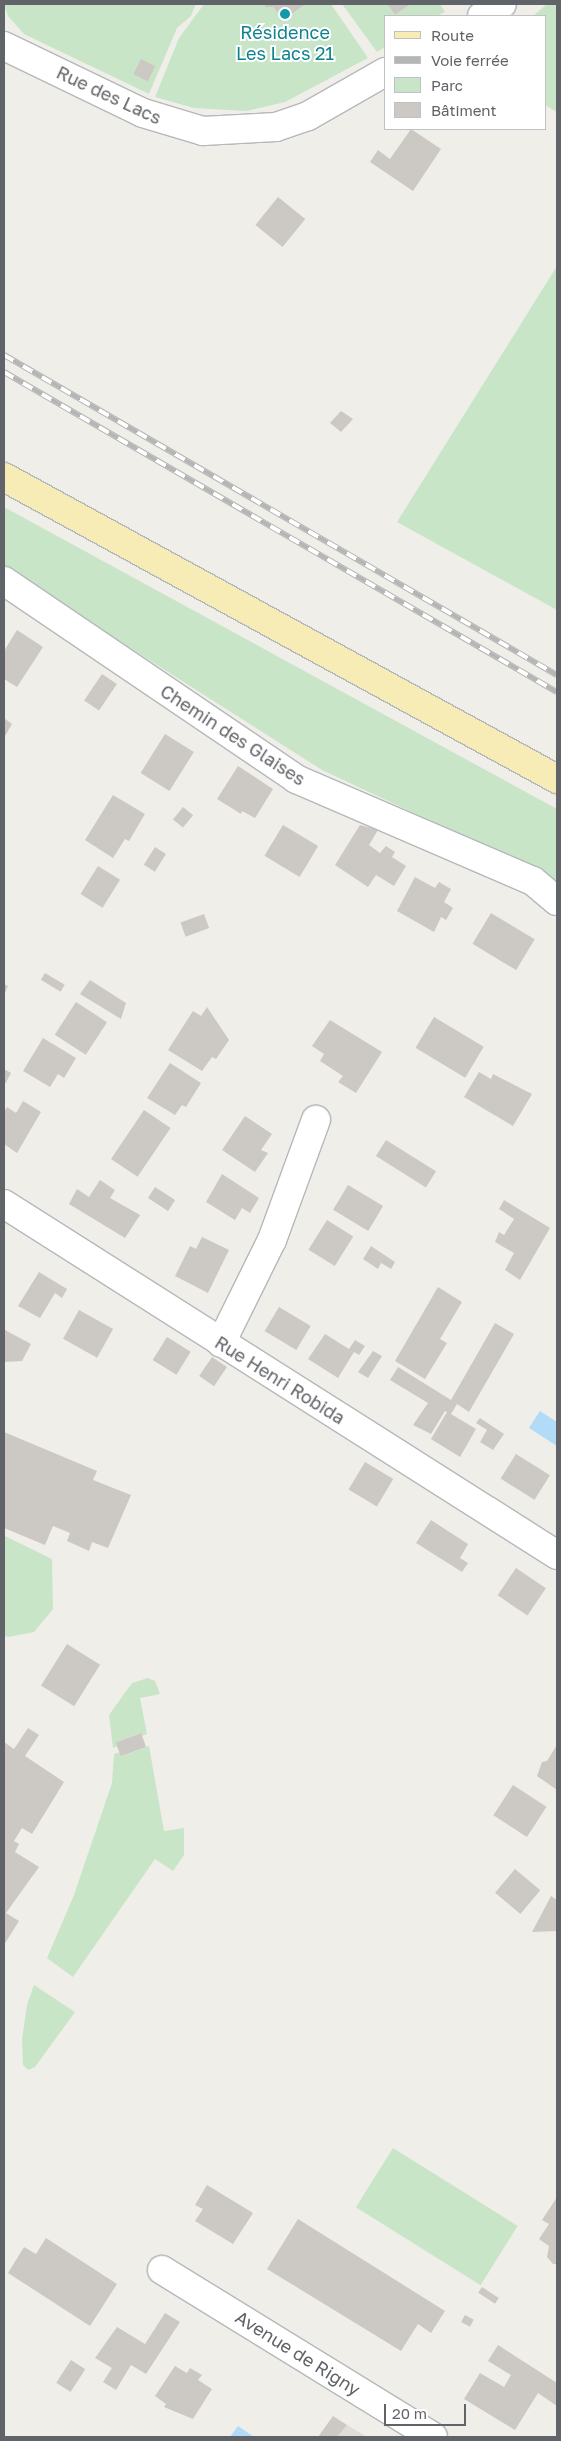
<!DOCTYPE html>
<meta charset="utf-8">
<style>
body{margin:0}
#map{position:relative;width:561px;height:2441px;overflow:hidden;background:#f0eee9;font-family:"Golos Text",sans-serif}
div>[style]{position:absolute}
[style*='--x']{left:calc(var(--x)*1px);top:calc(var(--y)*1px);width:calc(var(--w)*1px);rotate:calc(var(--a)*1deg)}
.education>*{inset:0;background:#e0ddd7}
.green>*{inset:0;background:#c9e5c8;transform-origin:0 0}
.water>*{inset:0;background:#b1dbf7}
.building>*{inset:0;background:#ccc9c5;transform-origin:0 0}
.roads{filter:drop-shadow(1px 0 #b5b8bb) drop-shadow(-1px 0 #b5b8bb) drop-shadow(0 1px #b5b8bb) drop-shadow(0 -1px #b5b8bb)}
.minor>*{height:28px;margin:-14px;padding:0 14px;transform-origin:14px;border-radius:14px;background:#fff}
.major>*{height:28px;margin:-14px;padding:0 14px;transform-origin:14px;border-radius:14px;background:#f8ecb6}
.rail>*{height:5.5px;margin-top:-2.75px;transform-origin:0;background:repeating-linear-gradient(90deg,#fff 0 11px,#b4b5b5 0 22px);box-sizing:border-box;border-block:1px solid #b4b5b5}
.dots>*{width:14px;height:14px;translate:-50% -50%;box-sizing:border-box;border:2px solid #fff;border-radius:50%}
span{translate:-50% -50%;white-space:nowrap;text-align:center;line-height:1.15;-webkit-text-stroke:4px #fff;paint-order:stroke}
.culture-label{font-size:18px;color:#0d838f}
.street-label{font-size:18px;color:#606367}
.frame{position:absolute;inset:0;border:5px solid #606367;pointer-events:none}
.legend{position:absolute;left:384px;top:15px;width:162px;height:115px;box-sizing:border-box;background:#fff;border:1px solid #bfc1c2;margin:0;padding:6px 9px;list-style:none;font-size:15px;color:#606367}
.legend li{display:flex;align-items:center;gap:10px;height:25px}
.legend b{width:25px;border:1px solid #bfc1c2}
.scale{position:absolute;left:384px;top:2404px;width:82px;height:22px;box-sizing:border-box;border:2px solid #606367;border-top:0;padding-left:6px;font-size:15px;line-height:18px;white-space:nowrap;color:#606367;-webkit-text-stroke:4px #fff;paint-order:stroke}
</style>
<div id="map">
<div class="education">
<div style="clip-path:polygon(347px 2425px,367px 2437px,337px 2437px)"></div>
</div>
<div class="green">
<div style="clip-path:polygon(4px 4px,196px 4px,191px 16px,177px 28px,149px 94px,24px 34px,8px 16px)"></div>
<div style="clip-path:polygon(204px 4px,265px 4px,265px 7px,273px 7px,283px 20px,306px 4px,331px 4px,368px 58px,285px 102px,247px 111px,194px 108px,155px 97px,179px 38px)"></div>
<div style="clip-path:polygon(342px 4px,387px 4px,395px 15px,411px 4px,440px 4px,445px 12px,437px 16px,385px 16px,385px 47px,377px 52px)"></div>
<div style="clip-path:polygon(547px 4px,557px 4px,557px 112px,545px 105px,545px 16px,533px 16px)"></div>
<div style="clip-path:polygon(557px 266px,557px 610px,397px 522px)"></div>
<div style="clip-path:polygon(4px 507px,557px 809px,557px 880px,322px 770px,17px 576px,4px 566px)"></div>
<div style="clip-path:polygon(4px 1529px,5px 1536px,52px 1559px,53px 1609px,34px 1632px,9px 1637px,4px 1636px)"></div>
<div style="clip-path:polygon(148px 1678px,155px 1681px,160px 1694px,140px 1698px,147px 1734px,142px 1736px,140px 1733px,116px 1742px,118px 1746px,113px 1748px,109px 1715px,132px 1683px)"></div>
<div style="clip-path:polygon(149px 1746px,164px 1831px,184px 1828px,184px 1855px,173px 1871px,155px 1859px,73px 1977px,47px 1958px,74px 1895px,112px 1783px,114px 1754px,120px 1752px,122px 1756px)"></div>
<div style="clip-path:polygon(34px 1985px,75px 2012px,35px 2067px,28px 2070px,23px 2065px,22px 2039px,27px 2005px)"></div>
<div style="left:393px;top:2148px;width:147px;height:70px;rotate:32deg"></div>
</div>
<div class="water">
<div style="clip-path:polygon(540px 1411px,557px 1422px,557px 1446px,529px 1428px)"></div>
<div style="clip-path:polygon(238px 2426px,254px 2437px,230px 2437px)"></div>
</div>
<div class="building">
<div style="clip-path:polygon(265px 4px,306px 4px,283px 20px,273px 7px,265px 7px)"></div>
<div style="clip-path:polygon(387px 4px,411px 4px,395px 15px)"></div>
<div style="left:141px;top:59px;width:16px;height:17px;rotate:27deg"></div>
<div style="clip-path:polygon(411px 129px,441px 149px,413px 191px,370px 162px,378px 150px,390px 159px)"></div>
<div style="left:278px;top:197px;width:35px;height:36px;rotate:39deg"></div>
<div style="clip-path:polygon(341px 411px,353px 419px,341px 432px,330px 423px)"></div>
<div style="clip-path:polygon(17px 630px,43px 647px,17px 687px,4px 679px,4px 651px)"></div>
<div style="left:102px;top:674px;width:18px;height:32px;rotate:34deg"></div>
<div style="clip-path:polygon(4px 718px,12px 724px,4px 738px)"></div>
<div style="left:165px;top:734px;width:34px;height:46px;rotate:32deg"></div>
<div style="clip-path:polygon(238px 766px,273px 789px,255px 818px,242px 811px,241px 814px,217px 799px)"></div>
<div style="clip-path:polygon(113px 795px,145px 814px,129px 841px,125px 839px,113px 858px,85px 840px)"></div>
<div style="left:183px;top:807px;width:13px;height:16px;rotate:39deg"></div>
<div style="left:283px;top:825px;width:41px;height:36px;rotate:31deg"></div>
<div style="clip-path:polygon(360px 825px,378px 830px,369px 845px,380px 853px,386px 846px,395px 852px,392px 857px,406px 866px,394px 886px,376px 875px,368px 887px,335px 865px)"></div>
<div style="left:155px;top:847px;width:13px;height:21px;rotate:32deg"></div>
<div style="left:98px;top:866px;width:26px;height:33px;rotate:32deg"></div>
<div style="clip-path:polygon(415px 877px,435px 888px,439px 882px,451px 889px,444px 902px,453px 908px,446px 920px,441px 917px,434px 932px,397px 911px)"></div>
<div style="left:491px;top:913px;width:51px;height:36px;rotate:31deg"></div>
<div style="left:204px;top:914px;width:15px;height:25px;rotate:70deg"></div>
<div style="left:45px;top:973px;width:23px;height:8px;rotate:31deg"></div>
<div style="clip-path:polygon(90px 980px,126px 1003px,121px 1019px,80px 994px)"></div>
<div style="clip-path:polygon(4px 984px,8px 986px,4px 995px)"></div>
<div style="left:76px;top:1002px;width:37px;height:39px;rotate:33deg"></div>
<div style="clip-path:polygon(207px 1007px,229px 1040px,216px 1059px,212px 1057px,202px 1071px,168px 1050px,193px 1011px,201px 1016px)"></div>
<div style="left:434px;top:1017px;width:58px;height:36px;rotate:31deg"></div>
<div style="clip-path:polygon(330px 1020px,382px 1052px,356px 1093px,338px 1082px,343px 1076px,320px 1061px,324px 1054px,312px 1046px)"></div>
<div style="clip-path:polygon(43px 1038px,76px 1058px,64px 1078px,58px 1074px,50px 1087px,23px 1071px)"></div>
<div style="clip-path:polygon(170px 1063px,201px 1083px,186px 1107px,182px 1105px,175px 1115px,147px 1098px)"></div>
<div style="clip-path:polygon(4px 1069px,11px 1073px,4px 1086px)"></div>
<div style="clip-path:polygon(479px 1072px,491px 1079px,493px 1074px,532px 1094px,513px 1126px,464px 1097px)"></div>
<div style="clip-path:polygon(23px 1101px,41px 1112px,17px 1153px,4px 1144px,4px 1112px,7px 1107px,16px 1113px)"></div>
<div style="left:144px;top:1110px;width:32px;height:59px;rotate:34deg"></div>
<div style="clip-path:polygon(245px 1116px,272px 1134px,261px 1150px,268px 1153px,255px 1172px,222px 1150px)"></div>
<div style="left:386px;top:1140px;width:59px;height:19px;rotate:32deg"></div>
<div style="clip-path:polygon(222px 1174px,259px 1198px,250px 1213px,242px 1208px,235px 1220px,206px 1202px)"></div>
<div style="clip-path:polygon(100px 1180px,115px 1190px,110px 1198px,140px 1215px,125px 1238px,69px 1204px,77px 1189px,89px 1197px)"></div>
<div style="left:348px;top:1185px;width:41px;height:29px;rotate:31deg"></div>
<div style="left:155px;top:1187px;width:24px;height:13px;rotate:33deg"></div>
<div style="clip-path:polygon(504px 1200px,550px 1228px,520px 1280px,505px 1270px,514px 1253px,495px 1242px,499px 1232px,504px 1235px,514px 1219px,499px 1209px)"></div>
<div style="left:327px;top:1220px;width:31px;height:35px;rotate:32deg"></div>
<div style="clip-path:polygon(202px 1237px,229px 1250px,208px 1293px,175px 1276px,190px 1246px,196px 1249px)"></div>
<div style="clip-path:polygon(371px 1246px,395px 1262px,391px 1269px,381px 1263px,378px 1269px,363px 1259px)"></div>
<div style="clip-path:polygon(39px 1272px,67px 1289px,62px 1298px,55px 1293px,40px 1318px,18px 1306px)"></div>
<div style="clip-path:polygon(438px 1287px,462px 1302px,440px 1339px,447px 1343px,425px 1379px,395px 1361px)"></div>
<div style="left:279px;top:1307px;width:37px;height:28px;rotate:31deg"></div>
<div style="left:79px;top:1310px;width:39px;height:33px;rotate:29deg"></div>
<div style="clip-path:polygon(495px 1323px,514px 1334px,469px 1412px,457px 1404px,451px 1414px,476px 1429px,460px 1457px,431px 1439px,447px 1412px,445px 1411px,431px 1434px,413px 1425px,428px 1403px,390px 1380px,398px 1367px,451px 1400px)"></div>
<div style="clip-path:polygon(5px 1330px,31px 1344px,22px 1361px,4px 1362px)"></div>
<div style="clip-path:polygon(325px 1334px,349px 1349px,355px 1340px,365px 1346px,359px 1355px,354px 1352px,338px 1378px,308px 1359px)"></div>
<div style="left:167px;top:1337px;width:28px;height:27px;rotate:32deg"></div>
<div style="clip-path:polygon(373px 1351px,382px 1356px,368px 1378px,358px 1372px)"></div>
<div style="left:212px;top:1357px;width:18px;height:23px;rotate:34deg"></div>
<div style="clip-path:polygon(480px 1418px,504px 1434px,493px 1450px,480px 1442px,487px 1430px,476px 1423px)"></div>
<div style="clip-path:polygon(4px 1432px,97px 1471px,93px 1480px,131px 1495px,108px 1548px,92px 1542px,89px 1551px,67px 1541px,70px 1533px,53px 1526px,45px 1545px,4px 1528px)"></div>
<div style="left:516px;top:1454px;width:40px;height:29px;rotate:32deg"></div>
<div style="left:365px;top:1462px;width:33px;height:32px;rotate:31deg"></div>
<div style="clip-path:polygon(431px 1520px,468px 1544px,460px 1558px,468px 1563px,462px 1572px,416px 1543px)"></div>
<div style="left:516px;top:1568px;width:36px;height:33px;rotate:34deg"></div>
<div style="left:67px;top:1644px;width:39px;height:49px;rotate:32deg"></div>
<div style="clip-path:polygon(28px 1728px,39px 1735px,25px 1756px,64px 1782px,32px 1834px,22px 1828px,14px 1841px,19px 1844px,15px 1852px,39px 1867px,6px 1913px,19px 1921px,4px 1945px,4px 1742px,14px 1749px)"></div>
<div style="left:141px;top:1733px;width:15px;height:27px;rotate:70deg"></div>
<div style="clip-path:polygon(557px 1745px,557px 1790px,537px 1776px,542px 1762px,547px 1761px)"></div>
<div style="left:513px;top:1785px;width:40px;height:36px;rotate:33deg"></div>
<div style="left:515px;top:1869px;width:33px;height:31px;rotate:40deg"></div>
<div style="clip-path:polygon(551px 1896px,557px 1900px,557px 1931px,532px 1932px)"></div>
<div style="clip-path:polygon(207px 2185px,253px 2213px,233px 2244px,195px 2221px,203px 2209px,195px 2205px)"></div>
<div style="clip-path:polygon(557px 2197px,557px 2264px,553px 2264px,547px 2257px,549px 2246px,539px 2239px,549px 2224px,542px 2220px)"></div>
<div style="clip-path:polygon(298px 2219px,445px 2311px,431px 2333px,418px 2324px,401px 2351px,267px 2269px)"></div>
<div style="clip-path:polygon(46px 2238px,117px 2284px,90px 2326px,8px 2273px,24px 2247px,36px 2254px)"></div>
<div style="left:482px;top:2287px;width:20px;height:7px;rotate:33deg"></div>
<div style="clip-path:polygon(165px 2313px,180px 2322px,146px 2374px,131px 2365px,116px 2390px,103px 2382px,112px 2368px,95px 2358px,117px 2327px,145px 2344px)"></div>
<div style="left:465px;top:2315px;width:10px;height:8px;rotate:29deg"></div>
<div style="clip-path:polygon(498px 2345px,557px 2383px,557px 2406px,538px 2393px,515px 2430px,464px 2399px,480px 2373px,504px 2387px,511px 2375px,488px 2361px)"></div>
<div style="left:71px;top:2360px;width:17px;height:27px;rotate:33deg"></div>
<div style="clip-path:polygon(175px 2366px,187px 2373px,190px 2368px,202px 2375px,198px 2380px,212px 2389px,193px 2419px,164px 2407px,166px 2404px,155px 2396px)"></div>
<div style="clip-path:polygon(333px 2416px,347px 2425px,337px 2437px,318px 2437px)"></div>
</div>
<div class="roads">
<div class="minor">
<div style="--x:482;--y:16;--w:23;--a:-31"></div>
<div style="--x:4;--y:46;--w:154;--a:25.7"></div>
<div style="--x:143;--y:113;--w:63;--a:16.7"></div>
<div style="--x:203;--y:131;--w:73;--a:-3.1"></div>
<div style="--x:276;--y:127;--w:34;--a:-19"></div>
<div style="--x:308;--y:116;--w:89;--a:-29.7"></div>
<div style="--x:4;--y:581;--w:353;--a:34.1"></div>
<div style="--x:296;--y:779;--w:258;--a:23.3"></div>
<div style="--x:533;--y:881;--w:31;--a:40"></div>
<div style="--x:4;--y:1204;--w:655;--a:32.4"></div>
<div style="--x:221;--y:1343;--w:115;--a:-63.7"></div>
<div style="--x:272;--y:1240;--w:128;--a:-69.9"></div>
<div style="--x:162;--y:2270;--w:318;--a:31.6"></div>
</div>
<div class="major">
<div style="--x:4;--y:477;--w:630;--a:28.64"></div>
</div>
</div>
<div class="rail">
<div style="--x:4;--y:355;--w:639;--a:30.06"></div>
<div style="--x:4;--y:372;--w:639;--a:30.06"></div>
</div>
<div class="dots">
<div style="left:285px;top:14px;background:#0f9aa8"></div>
</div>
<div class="culture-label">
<span style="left:285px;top:43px">Résidence<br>Les Lacs 21</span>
</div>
<div class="street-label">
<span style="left:109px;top:95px;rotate:25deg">Rue des Lacs</span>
<span style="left:233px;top:735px;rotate:33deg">Chemin des Glaises</span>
<span style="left:280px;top:1380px;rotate:32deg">Rue Henri Robida</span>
<span style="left:298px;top:2353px;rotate:32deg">Avenue de Rigny</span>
</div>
<div class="frame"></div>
<ul class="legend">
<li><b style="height:6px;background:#f8ecb6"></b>Route</li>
<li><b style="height:6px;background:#b4b5b5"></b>Voie ferrée</li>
<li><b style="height:14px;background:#c9e5c8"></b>Parc</li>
<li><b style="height:14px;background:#ccc9c5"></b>Bâtiment</li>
</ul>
<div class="scale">20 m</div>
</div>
